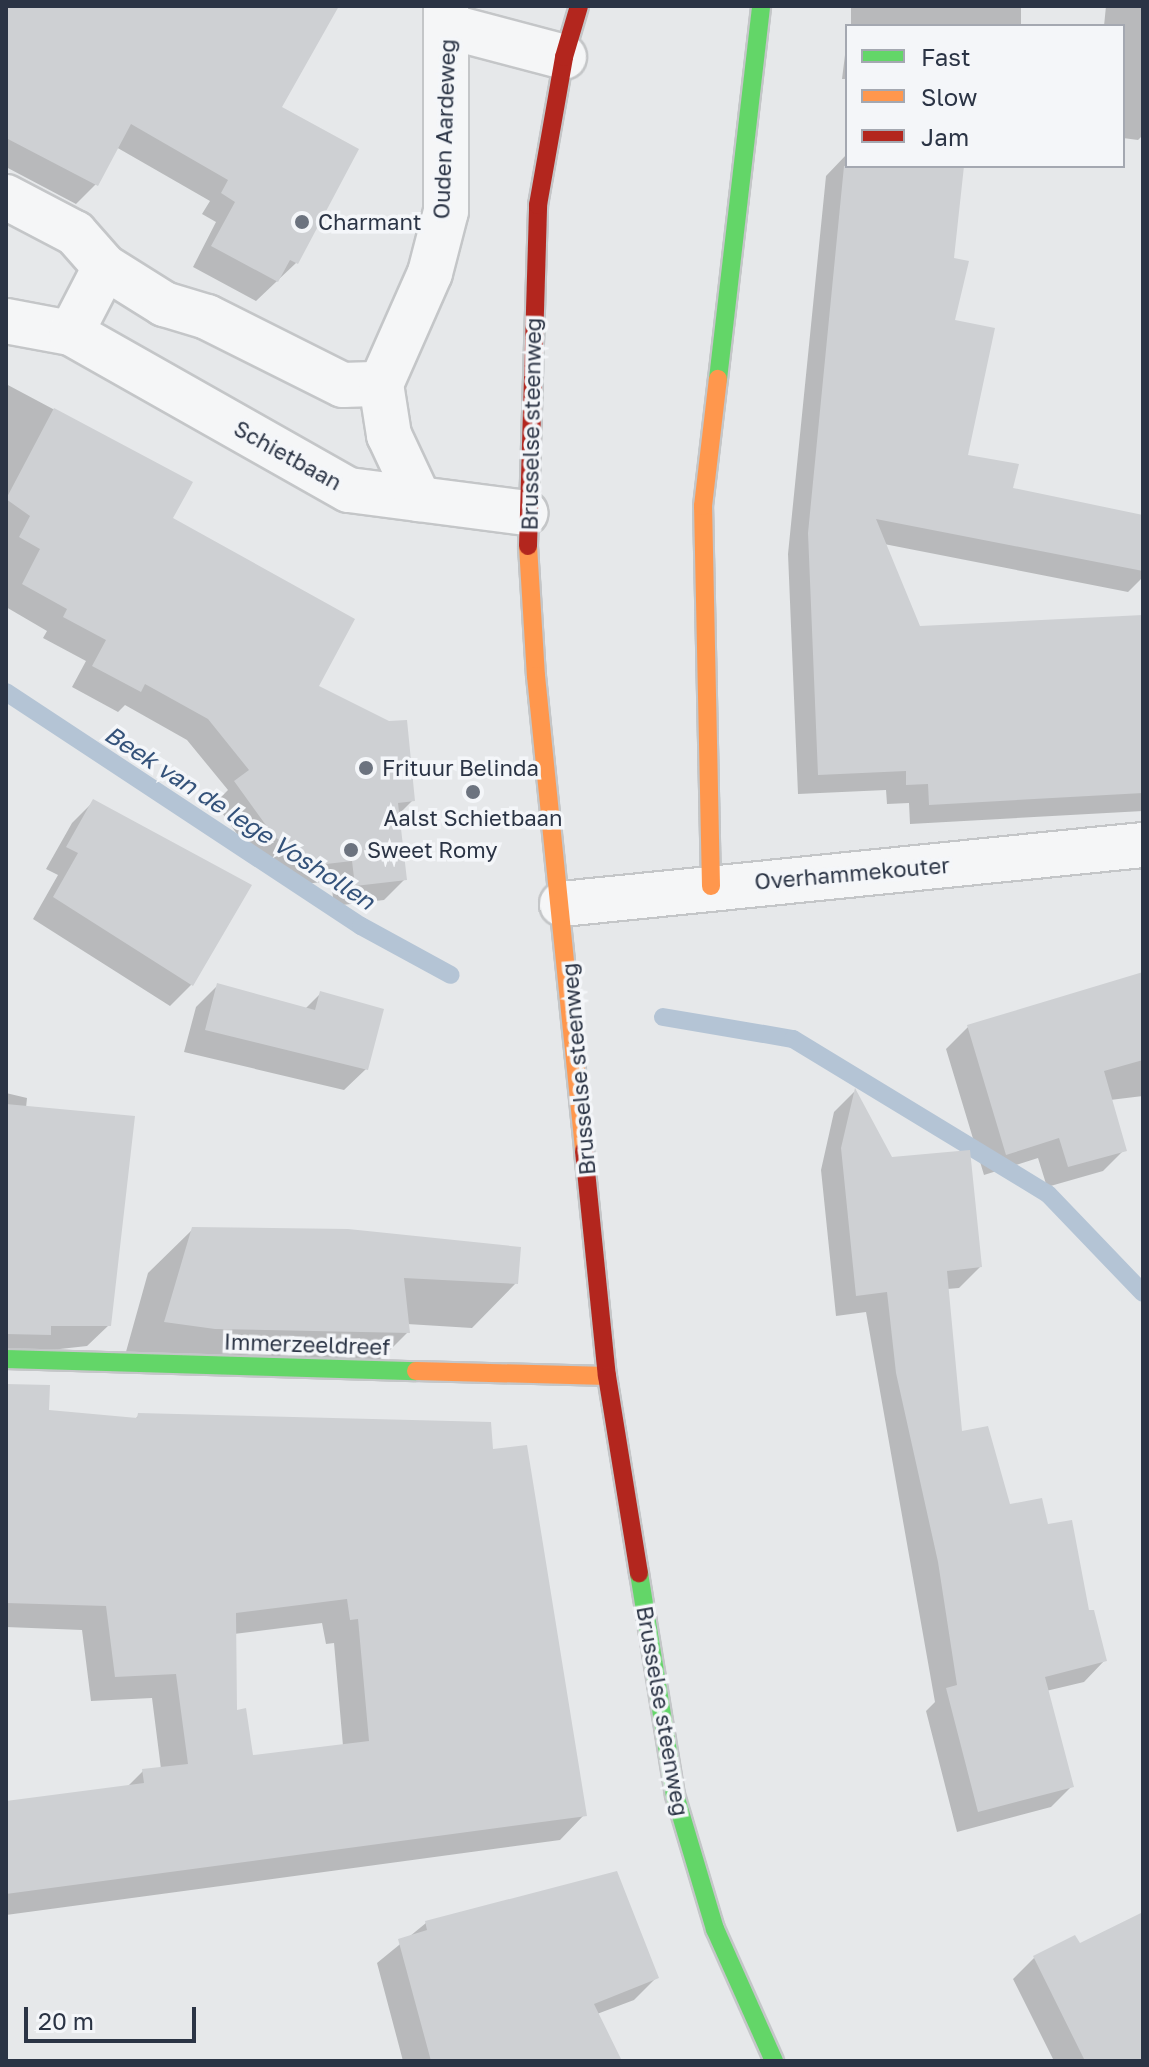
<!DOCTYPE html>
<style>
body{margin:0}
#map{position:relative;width:1149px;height:2067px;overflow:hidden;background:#e6e8ea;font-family:"Golos Text",sans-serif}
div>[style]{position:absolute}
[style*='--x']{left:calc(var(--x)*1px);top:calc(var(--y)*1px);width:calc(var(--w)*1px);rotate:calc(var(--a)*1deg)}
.shadow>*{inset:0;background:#0003;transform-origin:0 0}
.stream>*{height:18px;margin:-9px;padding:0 9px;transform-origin:9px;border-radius:9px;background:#b4c4d5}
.building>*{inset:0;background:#ced0d3}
.roads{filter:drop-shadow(2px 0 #c4c6c8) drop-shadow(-2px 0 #c4c6c8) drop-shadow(0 2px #c4c6c8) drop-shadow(0 -2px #c4c6c8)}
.street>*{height:44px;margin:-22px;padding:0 22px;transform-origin:22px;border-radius:22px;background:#f5f6f7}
.fast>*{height:18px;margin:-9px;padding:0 9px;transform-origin:9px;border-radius:9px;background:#63d668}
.slow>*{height:18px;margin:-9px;padding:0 9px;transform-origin:9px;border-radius:9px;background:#ff974d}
.jam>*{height:18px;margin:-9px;padding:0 9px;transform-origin:9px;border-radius:9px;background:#b3261e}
.dots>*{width:22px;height:22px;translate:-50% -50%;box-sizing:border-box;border:4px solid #f4f6f9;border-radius:50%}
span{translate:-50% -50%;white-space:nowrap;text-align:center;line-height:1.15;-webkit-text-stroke:7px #f4f6f9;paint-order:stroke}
.street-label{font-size:22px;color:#2b3445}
.poi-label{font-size:22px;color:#2b3445}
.left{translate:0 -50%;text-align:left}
.water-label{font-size:24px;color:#34527a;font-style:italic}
.frame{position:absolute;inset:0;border:8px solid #2b3445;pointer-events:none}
.legend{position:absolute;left:845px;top:24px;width:280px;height:144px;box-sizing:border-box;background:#f4f6f9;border:2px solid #a4a8b1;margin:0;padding:10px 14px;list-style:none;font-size:24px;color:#2b3445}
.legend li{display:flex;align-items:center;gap:16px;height:40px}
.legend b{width:40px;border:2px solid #a4a8b1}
.scale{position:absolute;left:24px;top:2007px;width:172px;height:36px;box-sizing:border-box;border:4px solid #2b3445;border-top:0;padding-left:10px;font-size:24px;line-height:28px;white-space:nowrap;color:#2b3445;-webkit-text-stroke:6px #f4f6f9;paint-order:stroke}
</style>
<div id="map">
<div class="shadow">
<div style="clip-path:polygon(6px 6px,336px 6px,279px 108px,296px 263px,256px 301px,193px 267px,216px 222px,202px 214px,210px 201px,116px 147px,96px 184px,76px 204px,6px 167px)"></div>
<div style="left:851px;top:6px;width:170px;height:20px"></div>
<div style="clip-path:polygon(1106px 6px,1143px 6px,1143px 135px,1138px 140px,1123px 138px,1123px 26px,1104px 26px)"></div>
<div style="clip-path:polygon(847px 39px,847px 79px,842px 79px)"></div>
<div style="clip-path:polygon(846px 155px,847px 166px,963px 166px,952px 259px,953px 321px,966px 456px,1011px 489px,1143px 517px,1143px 577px,1128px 592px,884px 544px,919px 628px,1143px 617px,1143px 811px,910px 824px,909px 803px,887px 804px,886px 790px,798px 794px,788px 554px,826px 176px)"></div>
<div style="clip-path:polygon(6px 384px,190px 482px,170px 519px,413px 800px,397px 816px,405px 879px,384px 900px,334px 906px,331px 881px,287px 886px,252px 855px,215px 803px,228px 790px,187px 740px,125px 705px,118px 712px,72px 687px,86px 661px,43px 638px,47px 631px,6px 607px)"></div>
<div style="clip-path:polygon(93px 802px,249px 886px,191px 985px,170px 1006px,33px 919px,58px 875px,46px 869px,72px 823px)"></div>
<div style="clip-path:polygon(1143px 976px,1143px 1096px,1110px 1100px,1124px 1150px,1103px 1171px,1047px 1187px,1038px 1158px,984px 1175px,946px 1049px,968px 1027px)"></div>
<div style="clip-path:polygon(218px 985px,305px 1009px,321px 993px,366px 1069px,344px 1090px,184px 1052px,196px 1007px)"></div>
<div style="clip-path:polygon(854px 1092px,891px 1159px,980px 1267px,959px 1288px,947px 1289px,961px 1434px,1009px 1506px,1047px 1527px,1105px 1660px,1084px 1682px,1046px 1691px,1072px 1786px,1051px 1807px,957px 1832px,926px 1711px,935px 1702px,866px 1312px,836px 1316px,821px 1170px,834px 1112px)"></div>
<div style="clip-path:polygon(6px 1093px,27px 1098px,26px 1108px,109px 1325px,87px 1346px,6px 1355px)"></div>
<div style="clip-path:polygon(193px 1229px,516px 1283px,472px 1328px,407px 1324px,408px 1332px,364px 1376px,122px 1366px,148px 1273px)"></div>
<div style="clip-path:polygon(evenodd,6px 1387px,47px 1412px,134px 1420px,139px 1415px,491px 1451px,584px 1815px,560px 1840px,6px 1915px,6px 1803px,127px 1787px,143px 1771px,161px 1769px,152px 1698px,91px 1701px,82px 1630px,6px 1627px,6px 1387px,322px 1623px,326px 1644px,334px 1643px,343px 1746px,251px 1758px,235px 1712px,234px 1634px,322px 1623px)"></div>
<div style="clip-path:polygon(1143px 1914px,1143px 2061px,1054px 2061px,1013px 1979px,1034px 1958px,1079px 1946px)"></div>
<div style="clip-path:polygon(426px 1923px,657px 1977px,634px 2000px,597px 2014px,620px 2061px,403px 2061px,377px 1963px)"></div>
</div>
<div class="stream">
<div style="--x:6;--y:692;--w:425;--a:33.4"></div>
<div style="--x:361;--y:926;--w:102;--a:28.6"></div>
<div style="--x:663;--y:1017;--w:132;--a:9.6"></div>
<div style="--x:793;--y:1039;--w:298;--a:31.3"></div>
<div style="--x:1048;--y:1194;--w:137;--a:46.2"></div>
</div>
<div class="building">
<div style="clip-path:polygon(6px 6px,339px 6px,282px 107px,359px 149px,298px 264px,290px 260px,278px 282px,211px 246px,235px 202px,221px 193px,228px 180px,131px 124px,98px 186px,6px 138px)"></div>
<div style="clip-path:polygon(844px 166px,964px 166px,954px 258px,969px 261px,955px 320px,995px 328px,968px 455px,1019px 464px,1013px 488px,1143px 515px,1143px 571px,876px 519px,920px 626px,1143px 615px,1143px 793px,929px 805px,928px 784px,906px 785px,906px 771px,818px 775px,808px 533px)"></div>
<div style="clip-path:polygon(54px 408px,193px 482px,173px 518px,355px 619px,319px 686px,389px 721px,407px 720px,415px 801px,398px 803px,407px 880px,355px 886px,352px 861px,309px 866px,273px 835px,234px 781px,249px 770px,208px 719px,145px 684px,141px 692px,92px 666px,106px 640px,63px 617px,67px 609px,22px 584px,40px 549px,19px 537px,30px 516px,6px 499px)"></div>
<div style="clip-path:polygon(93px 799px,252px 885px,193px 986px,53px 897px,78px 853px,66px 847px)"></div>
<div style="clip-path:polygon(1143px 972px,1143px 1060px,1104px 1071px,1127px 1151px,1068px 1167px,1059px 1138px,1006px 1155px,967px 1025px)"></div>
<div style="clip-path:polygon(217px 983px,315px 1010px,320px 991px,384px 1009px,368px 1070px,205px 1030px)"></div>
<div style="clip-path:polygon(855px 1088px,892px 1157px,970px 1150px,982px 1267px,947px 1271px,962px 1431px,988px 1426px,1010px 1504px,1042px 1498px,1048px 1524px,1072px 1520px,1089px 1610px,1094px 1610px,1107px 1661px,1045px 1677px,1074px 1787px,978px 1812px,946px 1688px,957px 1685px,938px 1562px,896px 1373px,887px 1292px,856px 1296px,841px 1148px)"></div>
<div style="clip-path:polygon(6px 1104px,135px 1116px,111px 1326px,51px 1326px,51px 1335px,6px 1334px)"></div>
<div style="clip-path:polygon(192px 1227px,348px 1229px,521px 1247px,518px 1284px,404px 1278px,410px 1333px,215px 1329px,164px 1322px)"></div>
<div style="clip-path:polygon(evenodd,6px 1384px,50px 1385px,49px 1410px,137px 1418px,138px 1413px,491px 1422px,493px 1449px,527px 1445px,587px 1816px,6px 1894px,6px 1801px,144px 1783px,142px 1769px,188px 1764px,176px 1674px,115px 1677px,106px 1606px,6px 1603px,6px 1384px,347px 1599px,350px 1620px,358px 1619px,369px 1741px,253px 1755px,246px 1708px,237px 1710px,236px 1613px,347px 1599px)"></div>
<div style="clip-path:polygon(617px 1871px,659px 1978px,594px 2004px,622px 2061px,431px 2061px,398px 1939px,427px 1930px,425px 1921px)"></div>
<div style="clip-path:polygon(1143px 1912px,1143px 2061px,1085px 2061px,1033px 1956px,1075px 1935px,1080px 1943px)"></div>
</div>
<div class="roads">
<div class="street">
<div style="--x:447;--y:26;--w:121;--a:14.8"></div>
<div style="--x:6;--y:197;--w:78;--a:27.6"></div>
<div style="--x:75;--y:233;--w:45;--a:48.6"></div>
<div style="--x:105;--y:267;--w:70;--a:32.1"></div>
<div style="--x:164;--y:304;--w:45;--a:16.8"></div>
<div style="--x:207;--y:317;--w:152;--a:26.6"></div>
<div style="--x:343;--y:385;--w:38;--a:-2"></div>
<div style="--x:6;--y:321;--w:66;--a:10.5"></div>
<div style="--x:71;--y:333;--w:319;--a:29.5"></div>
<div style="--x:349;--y:490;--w:178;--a:7.4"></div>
<div style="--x:71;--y:333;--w:74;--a:-62.7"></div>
<div style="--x:381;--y:384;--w:121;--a:-66.2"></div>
<div style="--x:430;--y:273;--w:64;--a:-75.5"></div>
<div style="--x:446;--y:211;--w:205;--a:-90"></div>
<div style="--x:381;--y:384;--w:52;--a:81.1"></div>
<div style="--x:389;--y:435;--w:71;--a:64.9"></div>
<div style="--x:562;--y:904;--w:584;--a:-5.8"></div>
</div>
<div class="fast">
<div style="--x:718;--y:379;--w:375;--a:-83.4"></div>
<div style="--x:6;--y:1359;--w:410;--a:1.7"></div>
<div style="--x:639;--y:1573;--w:225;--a:80.8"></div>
<div style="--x:675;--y:1795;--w:140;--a:73.4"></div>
<div style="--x:715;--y:1929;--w:145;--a:65.9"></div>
</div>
<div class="slow">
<div style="--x:528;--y:546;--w:130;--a:86.5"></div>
<div style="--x:536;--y:676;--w:477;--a:84.2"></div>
<div style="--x:711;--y:886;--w:380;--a:-91.2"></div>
<div style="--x:703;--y:506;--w:128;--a:-83.3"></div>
<div style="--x:416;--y:1371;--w:191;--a:1.5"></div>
</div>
<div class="jam">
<div style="--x:528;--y:546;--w:341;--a:-88.3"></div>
<div style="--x:538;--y:205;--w:150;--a:-80"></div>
<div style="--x:564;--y:57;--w:53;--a:-73.6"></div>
<div style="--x:584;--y:1151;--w:226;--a:84.2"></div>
<div style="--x:607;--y:1376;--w:200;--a:80.8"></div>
</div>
</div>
<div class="dots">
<div style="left:302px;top:222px;background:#6c737f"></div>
<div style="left:366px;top:768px;background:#6c737f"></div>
<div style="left:473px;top:792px;background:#6c737f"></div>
<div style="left:351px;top:850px;background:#6c737f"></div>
</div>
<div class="street-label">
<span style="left:444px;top:129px;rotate:-88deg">Ouden Aardeweg</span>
<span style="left:531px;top:424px;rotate:-89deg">Brusselse steenweg</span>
<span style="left:288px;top:455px;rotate:29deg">Schietbaan</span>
<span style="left:852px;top:873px;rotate:-5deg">Overhammekouter</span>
<span style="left:578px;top:1069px;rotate:-95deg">Brusselse steenweg</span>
<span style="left:307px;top:1344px;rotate:2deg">Immerzeeldreef</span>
<span style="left:663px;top:1711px;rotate:80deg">Brusselse steenweg</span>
</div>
<div class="poi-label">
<span class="left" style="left:318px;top:222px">Charmant</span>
<span class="left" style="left:382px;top:768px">Frituur Belinda</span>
<span style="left:473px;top:818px">Aalst Schietbaan</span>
<span class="left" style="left:367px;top:850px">Sweet Romy</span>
</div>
<div class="water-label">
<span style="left:240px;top:817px;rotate:33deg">Beek van de lege Voshollen</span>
</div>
<div class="frame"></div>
<ul class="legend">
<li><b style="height:10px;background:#63d668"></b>Fast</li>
<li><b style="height:10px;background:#ff974d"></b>Slow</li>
<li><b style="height:10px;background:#b3261e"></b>Jam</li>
</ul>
<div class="scale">20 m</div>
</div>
